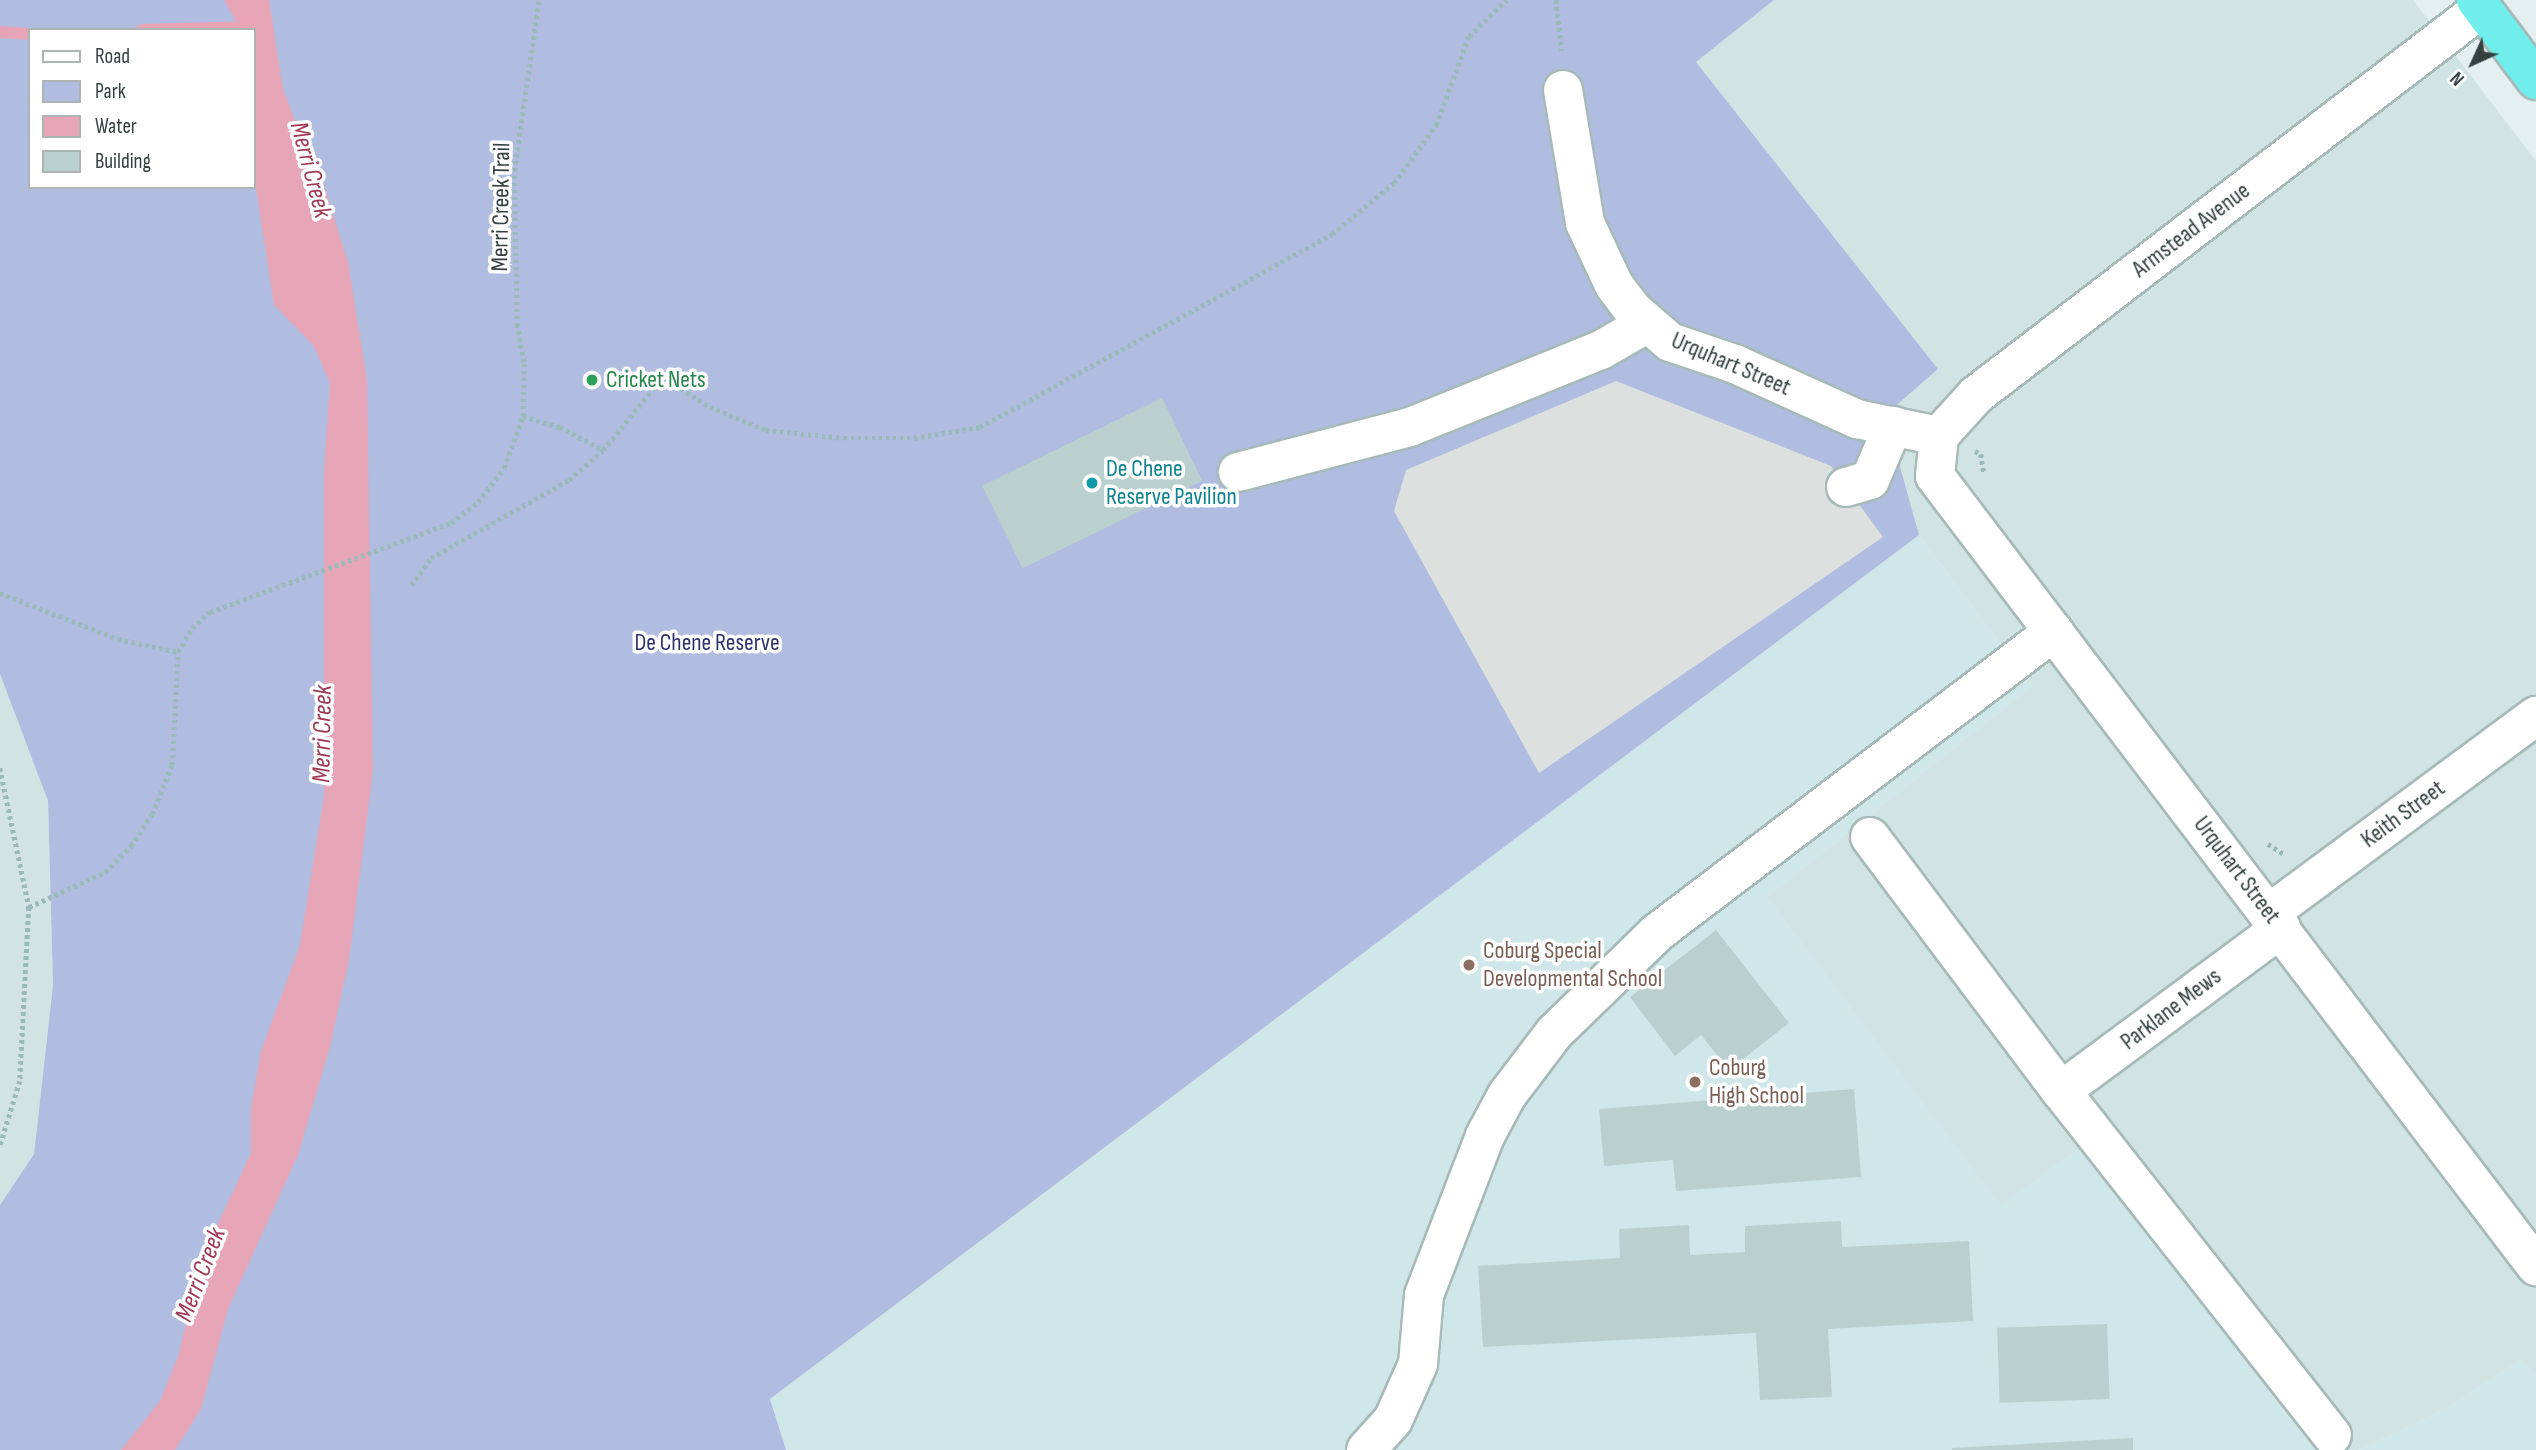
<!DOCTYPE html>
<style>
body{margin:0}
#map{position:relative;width:2536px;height:1450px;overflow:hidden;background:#e4f0f0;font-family:"Sofia Sans Condensed",sans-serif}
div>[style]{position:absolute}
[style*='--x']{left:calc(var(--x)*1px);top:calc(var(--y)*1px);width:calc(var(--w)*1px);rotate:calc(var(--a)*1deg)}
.residential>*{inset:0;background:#d2e3e3}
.education>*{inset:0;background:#cfe7e8}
.green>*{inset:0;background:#b0bce0}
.parking>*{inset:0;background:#dce1e0}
.water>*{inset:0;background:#e7a5b8}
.stream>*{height:12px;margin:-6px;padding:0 6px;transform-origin:6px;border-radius:6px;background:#e7a5b8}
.building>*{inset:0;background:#bad0ce;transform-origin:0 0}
.path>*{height:4.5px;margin-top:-2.25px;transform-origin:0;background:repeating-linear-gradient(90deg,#9abab9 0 3.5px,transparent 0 7px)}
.roads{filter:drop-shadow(2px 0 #a7bab9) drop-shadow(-2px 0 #a7bab9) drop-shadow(0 2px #a7bab9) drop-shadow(0 -2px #a7bab9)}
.minor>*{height:38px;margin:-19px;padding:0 19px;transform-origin:19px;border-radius:19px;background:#fff}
.highway>*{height:38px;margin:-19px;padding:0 19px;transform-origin:19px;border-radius:19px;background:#70eeeb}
.dots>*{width:19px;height:19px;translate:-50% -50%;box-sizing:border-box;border:4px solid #fff;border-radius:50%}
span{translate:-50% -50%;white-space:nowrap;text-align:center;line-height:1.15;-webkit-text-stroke:7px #fff;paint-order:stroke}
.street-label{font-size:24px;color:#344140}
.leisure-label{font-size:24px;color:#27864d}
.left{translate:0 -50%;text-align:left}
.culture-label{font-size:24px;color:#0d838f}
.park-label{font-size:24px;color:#2f336c}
.education-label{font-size:24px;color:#785e54}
.water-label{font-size:26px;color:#a03a55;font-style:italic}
.legend{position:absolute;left:28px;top:28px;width:228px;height:161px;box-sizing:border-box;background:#fff;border:2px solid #aeb3b3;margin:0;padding:9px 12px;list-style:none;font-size:21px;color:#344140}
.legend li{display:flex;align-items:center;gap:14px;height:35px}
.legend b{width:35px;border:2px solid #aeb3b3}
.north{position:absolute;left:2438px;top:28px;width:70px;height:70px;-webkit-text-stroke:5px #fff;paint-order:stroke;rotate:225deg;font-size:19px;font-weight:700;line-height:28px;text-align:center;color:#344140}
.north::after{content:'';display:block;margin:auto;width:24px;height:32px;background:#344140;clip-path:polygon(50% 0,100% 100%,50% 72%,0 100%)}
</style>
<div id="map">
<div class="residential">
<div style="clip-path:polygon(1774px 0,2413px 0,2536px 161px,2536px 1377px,2522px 1359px,2438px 1413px,2359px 1450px,2314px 1450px,2082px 1146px,2001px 1206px,1767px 897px,2032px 686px,1919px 535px,1896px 452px,1891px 409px,1938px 369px,1696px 62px)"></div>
<div style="clip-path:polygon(0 674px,48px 801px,53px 985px,34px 1154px,0 1205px)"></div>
</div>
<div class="education">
<div style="clip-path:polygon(1919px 535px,2032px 686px,1767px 897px,2001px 1205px,2082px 1146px,2314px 1450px,786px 1450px,770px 1399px)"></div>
<div style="clip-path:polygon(2522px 1359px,2536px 1377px,2536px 1450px,2359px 1450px,2438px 1413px)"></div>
</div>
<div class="green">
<div style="clip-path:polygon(evenodd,0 0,1774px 0,1696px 62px,1938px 369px,1891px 410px,1896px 452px,1919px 535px,770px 1399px,786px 1450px,0 1450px,0 1205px,34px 1154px,53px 985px,48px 801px,0 674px,0 0,30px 30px,254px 30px,254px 187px,30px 187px,30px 30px)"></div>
</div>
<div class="parking">
<div style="clip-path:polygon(1616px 381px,1831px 466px,1883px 537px,1539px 773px,1394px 511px,1406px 470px)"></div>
</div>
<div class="water">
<div style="clip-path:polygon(224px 0,269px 0,283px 89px,299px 131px,308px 134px,348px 262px,367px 380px,373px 770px,349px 960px,330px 1047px,298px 1155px,228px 1309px,201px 1409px,175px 1450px,121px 1450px,160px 1401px,179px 1354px,200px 1262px,251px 1153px,251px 1109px,261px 1051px,300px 945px,324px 796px,324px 473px,330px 382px,313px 345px,274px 305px,254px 175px,254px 30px,241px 30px)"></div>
</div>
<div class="stream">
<div style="--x:142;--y:30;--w:113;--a:-1.5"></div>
<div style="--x:0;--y:32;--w:30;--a:4"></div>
</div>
<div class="building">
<div style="left:1162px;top:398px;width:92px;height:200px;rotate:64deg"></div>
<div style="clip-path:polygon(1716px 930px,1789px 1023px,1729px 1070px,1701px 1035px,1675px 1056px,1630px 997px)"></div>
<div style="clip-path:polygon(1854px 1089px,1861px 1177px,1676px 1191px,1673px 1160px,1604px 1166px,1599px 1109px)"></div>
<div style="clip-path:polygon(1841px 1221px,1842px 1247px,1969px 1241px,1973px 1321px,1828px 1329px,1832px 1397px,1760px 1400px,1756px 1333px,1483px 1347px,1478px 1266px,1620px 1258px,1619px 1229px,1689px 1225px,1690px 1255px,1745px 1252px,1745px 1226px)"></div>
<div style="left:2107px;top:1324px;width:75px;height:110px;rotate:88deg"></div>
<div style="clip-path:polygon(2133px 1438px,2133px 1450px,1952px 1450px,1952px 1448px)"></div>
</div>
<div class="path">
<div style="--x:1556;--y:0;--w:51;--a:83.3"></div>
<div style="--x:523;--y:416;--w:39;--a:17"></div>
<div style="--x:560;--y:427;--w:49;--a:28.1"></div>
<div style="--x:603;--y:450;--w:94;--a:-50.6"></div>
<div style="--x:663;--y:377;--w:56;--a:32.6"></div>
<div style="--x:710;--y:407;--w:61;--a:22.3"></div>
<div style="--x:766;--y:430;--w:78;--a:5.9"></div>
<div style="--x:844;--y:438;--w:70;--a:0"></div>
<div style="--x:914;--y:438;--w:67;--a:-9.5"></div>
<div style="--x:980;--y:427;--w:401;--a:-28.7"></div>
<div style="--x:1332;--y:234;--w:80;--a:-39.4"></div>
<div style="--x:1394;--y:183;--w:72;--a:-54.1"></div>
<div style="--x:1436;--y:125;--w:95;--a:-69.7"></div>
<div style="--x:1469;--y:36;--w:52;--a:-44.2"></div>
<div style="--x:1975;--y:451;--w:7;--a:27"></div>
<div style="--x:1981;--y:454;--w:20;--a:81"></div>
<div style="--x:411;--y:585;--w:34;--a:-53"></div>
<div style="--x:431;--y:558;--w:159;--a:-29.5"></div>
<div style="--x:569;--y:480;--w:45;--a:-41.4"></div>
<div style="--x:0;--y:593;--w:127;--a:21.3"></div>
<div style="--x:118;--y:639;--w:61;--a:12.2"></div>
<div style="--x:0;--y:768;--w:142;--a:78.2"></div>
<div style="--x:29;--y:907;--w:174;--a:93"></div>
<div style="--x:20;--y:1081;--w:68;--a:107.1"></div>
<div style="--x:2268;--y:844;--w:19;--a:32"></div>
<div style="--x:29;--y:907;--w:84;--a:-24.7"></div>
<div style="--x:105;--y:872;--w:37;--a:-45"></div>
<div style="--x:131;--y:846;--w:38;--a:-57"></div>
<div style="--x:152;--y:814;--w:53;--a:-67.8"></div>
<div style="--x:172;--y:765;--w:113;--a:-87"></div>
<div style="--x:178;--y:652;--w:28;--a:-60"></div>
<div style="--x:192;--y:628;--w:24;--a:-42"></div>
<div style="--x:210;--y:612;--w:257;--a:-20.3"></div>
<div style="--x:451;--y:523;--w:34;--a:-38"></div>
<div style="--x:478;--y:502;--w:43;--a:-52.6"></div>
<div style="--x:504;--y:468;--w:55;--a:-69.9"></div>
<div style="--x:523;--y:416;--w:54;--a:-88.9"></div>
<div style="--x:524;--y:362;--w:37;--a:-101"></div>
<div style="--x:517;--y:326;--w:155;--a:-91.1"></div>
<div style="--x:514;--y:171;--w:173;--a:-81.7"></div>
</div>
<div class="roads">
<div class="minor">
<div style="--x:2482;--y:8;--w:637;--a:142.59"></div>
<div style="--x:1976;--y:395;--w:55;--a:132.1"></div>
<div style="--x:1939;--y:436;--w:40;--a:95.7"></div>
<div style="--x:1935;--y:476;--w:993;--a:52.74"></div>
<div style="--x:1563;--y:90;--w:135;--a:80.6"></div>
<div style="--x:1585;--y:223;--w:68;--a:64.9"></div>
<div style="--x:1614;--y:285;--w:31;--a:53"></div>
<div style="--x:1633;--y:310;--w:49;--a:40.9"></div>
<div style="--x:1670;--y:342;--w:69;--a:18.7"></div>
<div style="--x:1735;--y:364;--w:134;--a:24.3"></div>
<div style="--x:1857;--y:419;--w:84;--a:11.7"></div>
<div style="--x:1238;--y:472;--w:178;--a:-14.7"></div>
<div style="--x:1410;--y:427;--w:206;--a:-22"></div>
<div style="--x:1601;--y:350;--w:54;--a:-29.9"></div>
<div style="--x:1846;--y:487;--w:25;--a:-16"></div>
<div style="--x:1870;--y:480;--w:59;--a:-66.9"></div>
<div style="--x:1870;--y:837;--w:318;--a:53.1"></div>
<div style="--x:2061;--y:1091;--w:438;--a:51.8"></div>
<div style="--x:2271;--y:912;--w:330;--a:-36.5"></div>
<div style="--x:2061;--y:1091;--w:274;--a:-36.5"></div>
<div style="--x:1366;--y:1450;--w:40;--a:-48"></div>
<div style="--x:1393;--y:1420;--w:61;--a:-65.9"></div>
<div style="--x:1418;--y:1364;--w:69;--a:-85"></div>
<div style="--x:1424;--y:1295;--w:170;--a:-69"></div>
<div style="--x:1485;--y:1136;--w:47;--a:-61.8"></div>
<div style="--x:1507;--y:1095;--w:78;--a:-52.8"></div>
<div style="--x:1554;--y:1033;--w:145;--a:-44.2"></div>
<div style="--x:1658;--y:932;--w:497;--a:-37.2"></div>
</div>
<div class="highway">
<div style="--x:2476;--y:0;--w:100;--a:53.1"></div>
</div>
</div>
<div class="dots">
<div style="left:592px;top:380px;background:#2e9e5b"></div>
<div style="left:1092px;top:483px;background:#0f9aa8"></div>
<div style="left:1469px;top:965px;background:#8d6e63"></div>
<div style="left:1695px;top:1082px;background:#8d6e63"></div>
</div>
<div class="street-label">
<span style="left:501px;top:207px;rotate:-89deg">Merri Creek Trail</span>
<span style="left:2191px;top:230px;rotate:-37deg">Armstead Avenue</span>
<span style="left:1731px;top:364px;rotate:23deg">Urquhart Street</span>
<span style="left:2403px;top:814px;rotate:-36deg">Keith Street</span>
<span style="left:2237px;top:870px;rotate:53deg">Urquhart Street</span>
<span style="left:2171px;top:1009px;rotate:-37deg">Parklane Mews</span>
</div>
<div class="leisure-label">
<span class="left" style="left:606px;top:380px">Cricket Nets</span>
</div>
<div class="culture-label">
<span class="left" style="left:1106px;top:483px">De Chene<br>Reserve Pavilion</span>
</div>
<div class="park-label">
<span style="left:707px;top:643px">De Chene Reserve</span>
</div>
<div class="education-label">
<span class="left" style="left:1483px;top:965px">Coburg Special<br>Developmental School</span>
<span class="left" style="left:1709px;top:1082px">Coburg<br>High School</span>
</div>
<div class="water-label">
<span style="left:310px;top:170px;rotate:75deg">Merri Creek</span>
<span style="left:323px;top:734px;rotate:-89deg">Merri Creek</span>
<span style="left:201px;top:1275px;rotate:-69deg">Merri Creek</span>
</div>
<ul class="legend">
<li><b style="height:9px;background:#fff"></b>Road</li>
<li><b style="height:19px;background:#b0bce0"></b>Park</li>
<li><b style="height:19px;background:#e7a5b8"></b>Water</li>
<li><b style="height:19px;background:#bad0ce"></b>Building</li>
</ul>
<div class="north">N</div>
</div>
